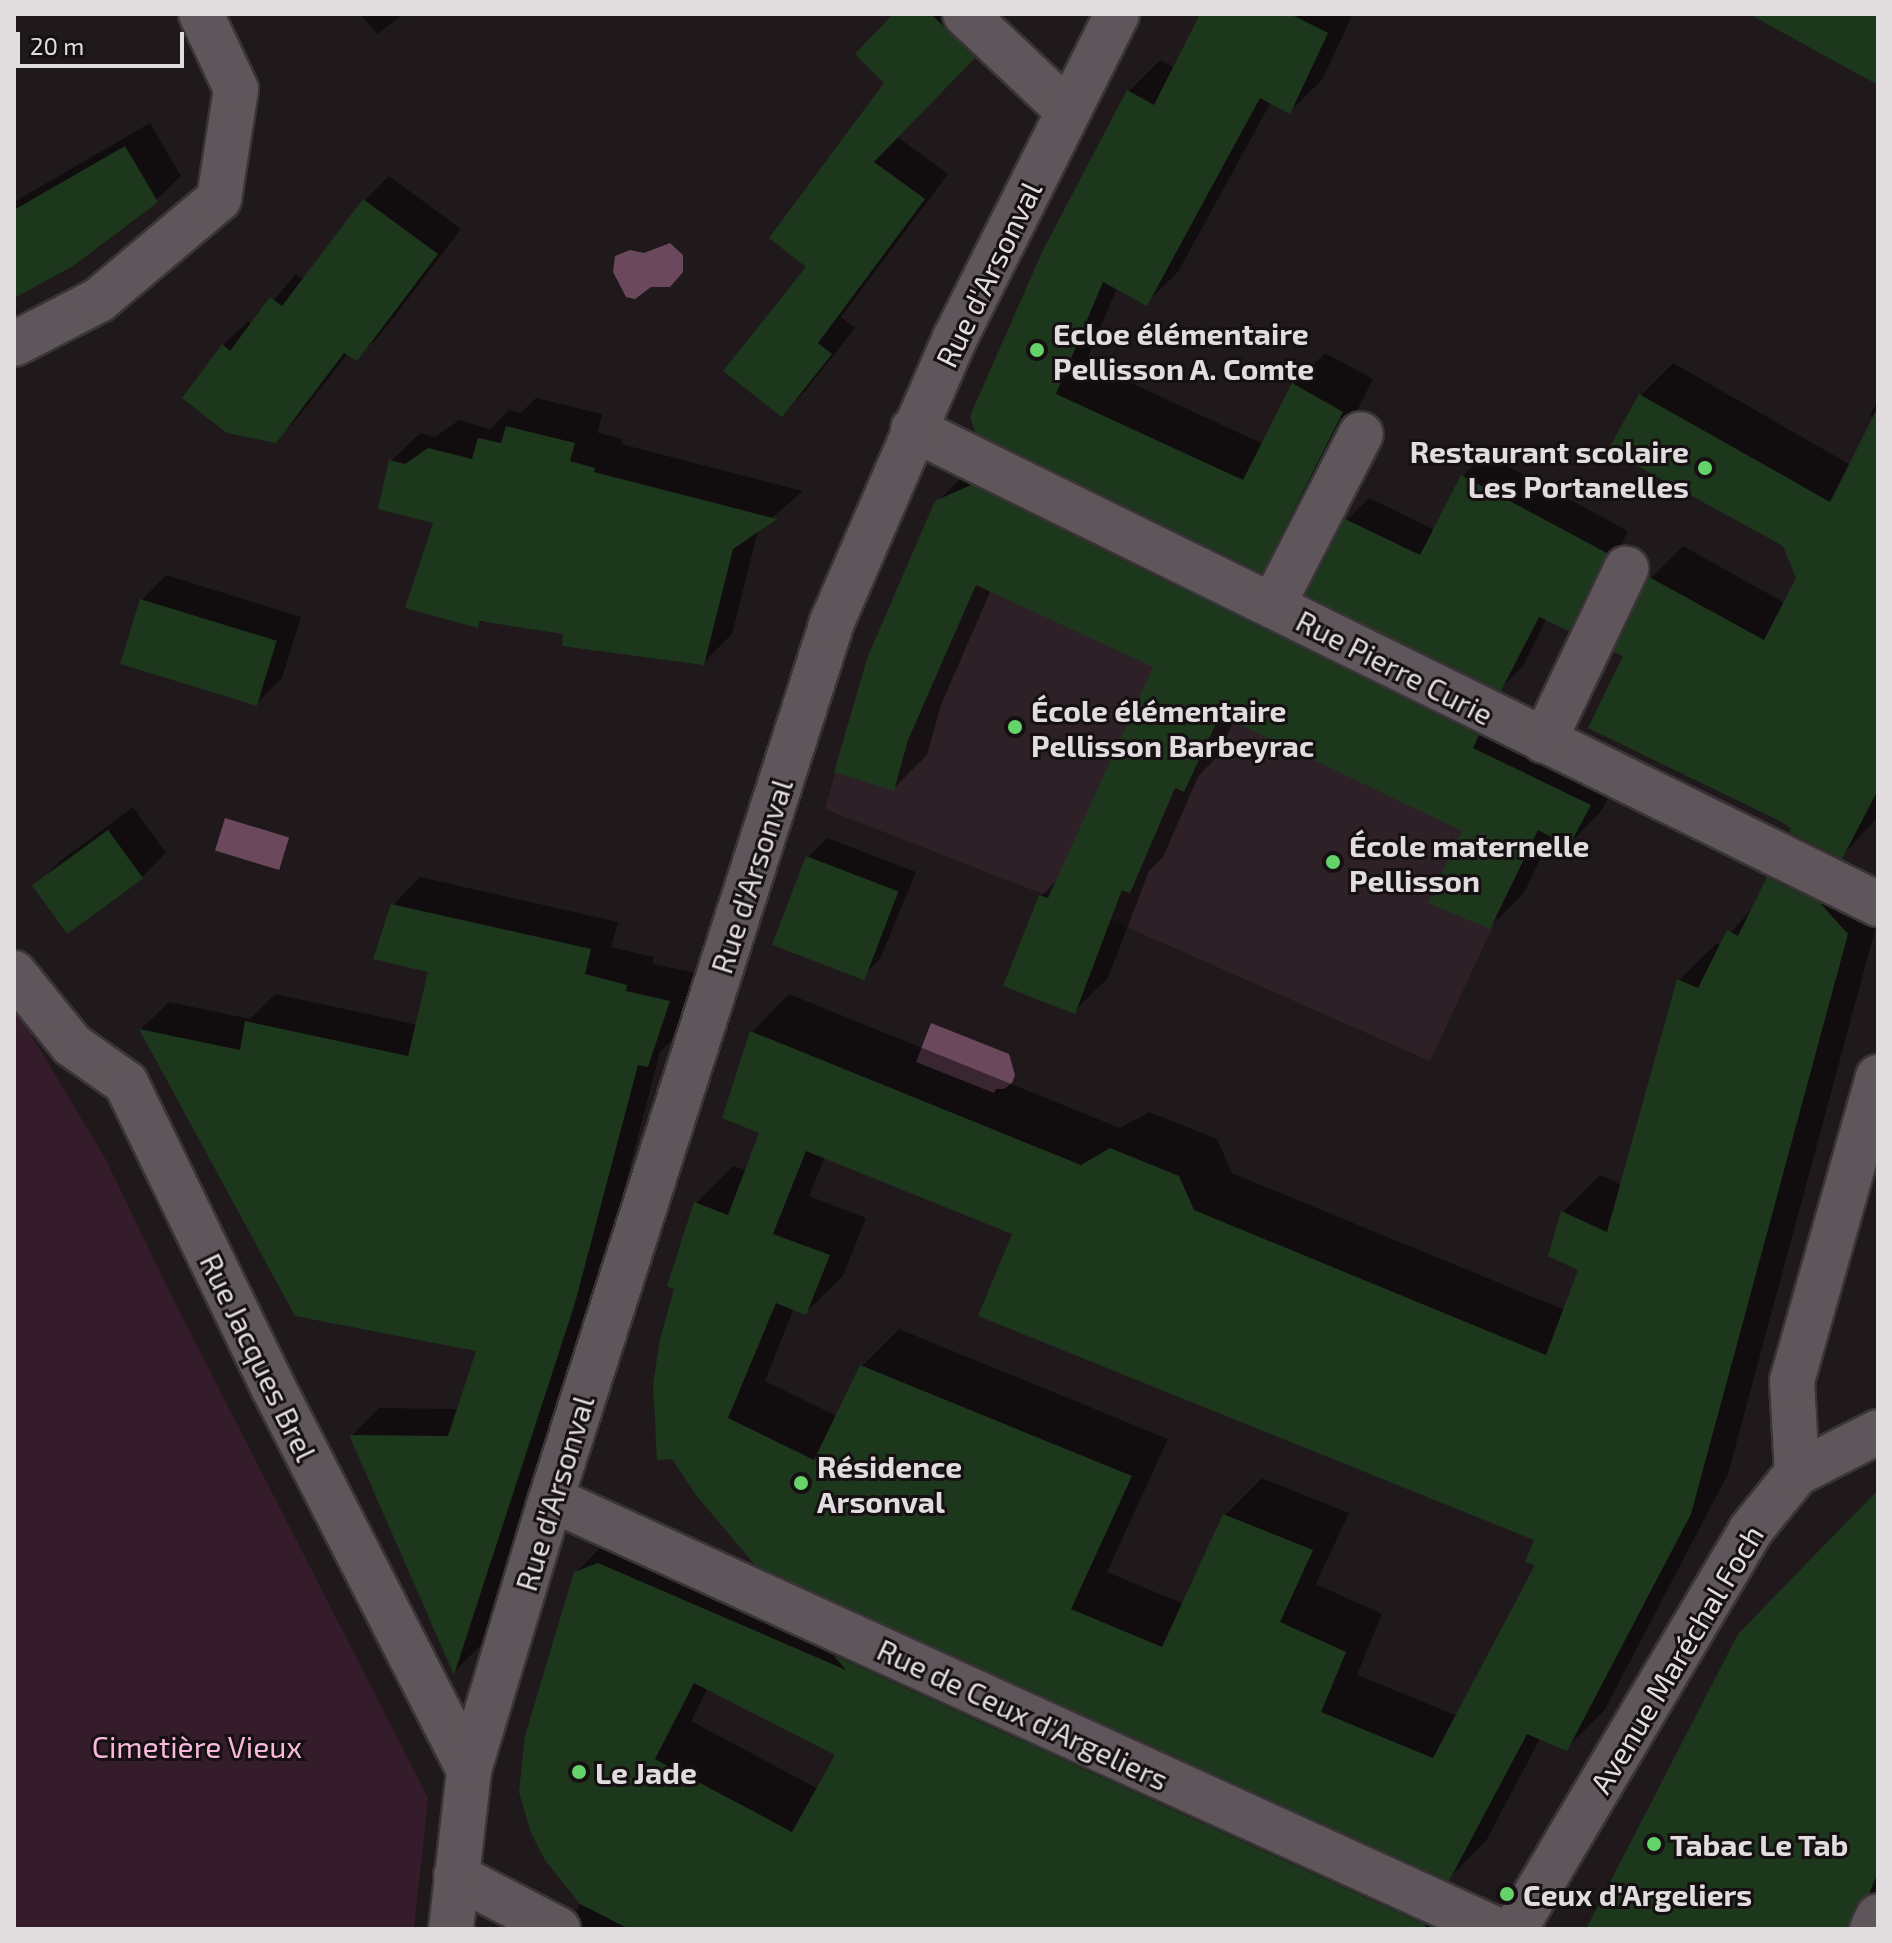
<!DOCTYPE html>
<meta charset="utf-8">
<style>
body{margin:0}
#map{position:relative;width:1892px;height:1943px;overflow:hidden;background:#20191c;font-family:"Exo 2",sans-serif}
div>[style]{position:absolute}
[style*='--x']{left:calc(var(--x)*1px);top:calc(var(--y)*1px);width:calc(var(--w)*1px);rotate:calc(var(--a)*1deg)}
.built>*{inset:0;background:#2d2127}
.green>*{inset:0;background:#351c2a}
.water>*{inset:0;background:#6b485c;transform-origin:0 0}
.shadow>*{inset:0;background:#0007}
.building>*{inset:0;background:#1d371d;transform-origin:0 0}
.roads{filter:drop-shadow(2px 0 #393537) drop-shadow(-2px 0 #393537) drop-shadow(0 2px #393537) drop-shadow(0 -2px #393537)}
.minor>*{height:44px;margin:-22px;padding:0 22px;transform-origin:22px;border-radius:22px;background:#5e565a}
.dots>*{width:22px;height:22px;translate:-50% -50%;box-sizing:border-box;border:4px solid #161013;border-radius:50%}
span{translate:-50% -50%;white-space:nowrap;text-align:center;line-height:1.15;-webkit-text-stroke:6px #161013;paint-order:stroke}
.street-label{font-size:30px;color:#e1dddf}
.poi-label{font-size:30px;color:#e1dddf;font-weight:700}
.left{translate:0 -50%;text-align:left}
.right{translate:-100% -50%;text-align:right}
.park-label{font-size:30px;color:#f7b8db}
.frame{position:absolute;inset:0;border:16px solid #e1dddf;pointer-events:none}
.scale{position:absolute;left:16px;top:32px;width:168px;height:36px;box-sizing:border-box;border:4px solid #e1dddf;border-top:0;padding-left:10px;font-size:24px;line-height:28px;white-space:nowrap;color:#e1dddf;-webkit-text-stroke:6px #161013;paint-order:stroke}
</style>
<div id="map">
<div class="built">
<div style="clip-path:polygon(948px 495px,1557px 789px,1430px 1061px,1120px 924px,825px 809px,868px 656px,935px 501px)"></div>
</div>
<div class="green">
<div style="clip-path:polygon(14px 1006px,106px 1160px,170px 1293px,428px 1798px,414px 1929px,14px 1929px)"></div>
</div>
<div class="water">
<div style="clip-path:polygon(670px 243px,683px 255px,683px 272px,670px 287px,651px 287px,635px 299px,626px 297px,613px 272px,615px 256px,630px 250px,644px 253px)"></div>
<div style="left:225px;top:818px;width:67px;height:34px;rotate:17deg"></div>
<div style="clip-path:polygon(931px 1023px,1009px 1054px,1015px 1075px,1012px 1083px,1004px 1089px,996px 1089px,994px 1093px,916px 1062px)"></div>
</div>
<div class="shadow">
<div style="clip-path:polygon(360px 14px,404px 14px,377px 34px)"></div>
<div style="clip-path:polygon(896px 14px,980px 14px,998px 32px,896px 136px,948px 174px,841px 317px,855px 328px,806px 390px,782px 415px,809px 266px,887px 83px)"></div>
<div style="clip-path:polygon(1202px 14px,1353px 14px,1322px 80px,1290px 111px,1271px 102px,1178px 272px,1146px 303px,1117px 288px,1086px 362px,1263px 444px,1293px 385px,1325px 353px,1373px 379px,1293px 538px,1261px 570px,977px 430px,1128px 92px,1160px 60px,1175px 68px)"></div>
<div style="clip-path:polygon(150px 123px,181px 176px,156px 200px,14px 284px,14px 202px)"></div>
<div style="clip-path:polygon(389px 176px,461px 229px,381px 334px,356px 358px,348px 353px,300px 415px,276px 440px,223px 345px,248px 321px,252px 325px,296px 274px,304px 280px,365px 200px)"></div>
<div style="clip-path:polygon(evenodd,1673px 363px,1851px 465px,1875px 418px,1870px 415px,1878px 400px,1878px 817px,1840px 858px,1858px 866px,1878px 889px,1878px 919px,1728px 1474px,1604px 1711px,1566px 1748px,1541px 1737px,1486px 1841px,1447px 1880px,1462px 1887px,1458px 1894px,1486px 1929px,577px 1929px,583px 1924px,576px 1911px,581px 1902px,575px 1573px,613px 1535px,866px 1625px,874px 1617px,673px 1456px,658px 1458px,654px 1410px,658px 1359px,696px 1203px,733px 1166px,747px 1171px,762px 1132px,724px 1117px,752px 1032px,789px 994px,1120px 1128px,1149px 1112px,1217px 1139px,1232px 1173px,1565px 1310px,1581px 1268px,1563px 1212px,1600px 1175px,1622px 1185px,1679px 980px,1717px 943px,1720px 945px,1756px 904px,1769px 878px,1808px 839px,1625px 655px,1617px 651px,1651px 578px,1683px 546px,1785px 603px,1798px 578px,1784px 545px,1611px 449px,1641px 395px,1673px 363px,825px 1157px,1015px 1233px,1537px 1539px,1538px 1563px,1458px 1716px,1357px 1675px,1382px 1614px,1316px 1584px,1349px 1513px,1262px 1478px,1225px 1515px,1184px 1604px,1107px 1572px,1168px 1439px,899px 1329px,862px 1366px,837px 1416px,765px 1381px,794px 1308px,805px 1313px,843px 1276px,866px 1218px,809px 1196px,825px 1157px,1673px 363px,708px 1688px,837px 1754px,818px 1789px,691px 1721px,708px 1688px)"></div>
<div style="clip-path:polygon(536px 398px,602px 414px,598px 433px,623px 439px,621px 444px,803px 491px,758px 530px,732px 634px,703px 663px,565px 633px,483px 620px,477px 626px,435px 522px,391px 461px,420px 433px,435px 437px,459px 420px,490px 429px,509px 410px,521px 413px)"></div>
<div style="clip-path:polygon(1485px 454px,1628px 531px,1591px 606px,1568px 628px,1547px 618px,1523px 666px,1501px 688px,1347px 520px,1369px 498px,1435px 530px,1463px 476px)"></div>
<div style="clip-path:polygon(972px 467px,1623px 771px,1602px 810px,1569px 844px,1552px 835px,1524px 893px,1490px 927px,1465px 830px,1234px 720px,1218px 756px,1199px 775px,1163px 857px,1149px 871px,1108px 978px,1074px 1011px,1041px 896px,1059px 878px,1155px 666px,991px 590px,941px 705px,927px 755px,893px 789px,937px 502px)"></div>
<div style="clip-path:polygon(166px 575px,301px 617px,282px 678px,258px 702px,142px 600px)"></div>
<div style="clip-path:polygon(133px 807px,166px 853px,142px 877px,69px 932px,35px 887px,59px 862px)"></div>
<div style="clip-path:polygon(827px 838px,916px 872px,880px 959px,860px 979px,807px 858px)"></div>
<div style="clip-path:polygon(420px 877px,618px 922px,611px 947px,653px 957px,653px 964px,696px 973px,675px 1037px,660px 1052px,602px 1274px,481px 1645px,454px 1672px,351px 1436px,379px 1408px,459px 1409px,479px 1349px,296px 1314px,141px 1029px,169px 1002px,250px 1019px,275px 994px,418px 1025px,431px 971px,393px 905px)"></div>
<div style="clip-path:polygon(1878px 1496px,1878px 1890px,1872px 1906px,1878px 1929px,1587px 1929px)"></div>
</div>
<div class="building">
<div style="clip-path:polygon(893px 14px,931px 14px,975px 58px,874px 162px,925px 199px,818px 343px,832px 354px,782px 417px,723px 371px,806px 267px,769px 238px,884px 83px,855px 54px)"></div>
<div style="clip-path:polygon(1200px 14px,1290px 14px,1328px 33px,1290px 114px,1260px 98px,1147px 306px,1103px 282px,1056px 394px,1243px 480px,1292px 383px,1343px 412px,1262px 573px,975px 432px,970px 416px,1043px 250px,1127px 90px,1154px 105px)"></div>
<div style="clip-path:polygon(1749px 14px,1878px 14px,1878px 85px)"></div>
<div style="clip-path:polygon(125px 146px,158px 202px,73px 266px,14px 298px,14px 210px)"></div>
<div style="clip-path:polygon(363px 199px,438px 254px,357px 361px,344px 353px,276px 443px,227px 433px,182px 398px,222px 344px,230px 351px,270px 297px,282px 306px)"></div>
<div style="clip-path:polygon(1639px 394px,1830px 502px,1878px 407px,1878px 790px,1842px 859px,1789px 832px,1791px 828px,1780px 821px,1588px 728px,1623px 656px,1614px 652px,1649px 577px,1764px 640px,1796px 578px,1783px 546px,1608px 450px)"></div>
<div style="clip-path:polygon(506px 426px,575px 443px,570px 461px,595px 468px,594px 472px,777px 519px,733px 549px,704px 665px,562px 646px,563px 634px,480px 621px,478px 628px,405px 608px,433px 523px,378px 509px,389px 460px,405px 464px,428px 448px,472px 459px,478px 438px,501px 443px)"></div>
<div style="clip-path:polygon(1461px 475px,1607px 553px,1569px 631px,1539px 617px,1501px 691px,1306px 595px,1345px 519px,1420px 555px)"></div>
<div style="clip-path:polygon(971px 485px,1479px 735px,1473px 748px,1591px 805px,1569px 846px,1538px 830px,1490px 929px,1428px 903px,1462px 831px,1220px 715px,1184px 792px,1175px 788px,1130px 893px,1122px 890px,1075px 1014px,1003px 986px,1039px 895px,1048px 898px,1153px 667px,976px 585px,908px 740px,894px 791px,834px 772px,867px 659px,935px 501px)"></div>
<div style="left:140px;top:599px;width:143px;height:68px;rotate:17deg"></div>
<div style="left:108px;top:830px;width:60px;height:94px;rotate:54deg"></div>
<div style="left:806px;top:856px;width:99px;height:95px;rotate:21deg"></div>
<div style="clip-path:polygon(evenodd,1767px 877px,1820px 903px,1848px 934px,1691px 1514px,1567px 1751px,1527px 1734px,1449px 1881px,755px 1565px,696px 1495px,672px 1459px,657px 1460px,653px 1385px,660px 1339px,674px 1289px,667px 1286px,694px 1202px,728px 1215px,759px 1133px,722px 1118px,750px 1031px,1081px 1165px,1110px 1148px,1179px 1176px,1194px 1210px,1546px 1355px,1578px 1270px,1548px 1256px,1561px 1211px,1607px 1232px,1677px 979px,1698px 988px,1727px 930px,1738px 936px,1767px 877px,806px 1151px,1012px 1234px,978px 1316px,1534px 1540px,1525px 1562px,1535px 1565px,1433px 1758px,1321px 1712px,1346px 1652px,1280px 1622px,1313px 1550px,1223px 1514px,1162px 1647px,1071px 1609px,1132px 1476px,860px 1365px,814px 1460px,728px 1418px,776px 1303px,806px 1315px,830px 1255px,773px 1234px,806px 1151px)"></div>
<div style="clip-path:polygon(391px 904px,591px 949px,585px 974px,627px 985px,626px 991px,670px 1001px,648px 1067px,638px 1065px,575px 1303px,454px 1675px,349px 1435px,448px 1436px,476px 1351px,295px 1316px,139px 1029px,240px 1050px,245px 1021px,408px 1056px,428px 972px,373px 959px)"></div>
<div style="clip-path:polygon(1878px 1490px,1878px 1872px,1869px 1894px,1855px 1906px,1847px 1929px,1586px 1929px,1738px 1634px)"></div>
<div style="clip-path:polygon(evenodd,598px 1563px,846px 1670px,833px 1655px,1426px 1925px,1424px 1929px,629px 1929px,580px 1904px,545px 1860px,531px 1833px,519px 1792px,525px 1736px,574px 1572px,598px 1563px,694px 1683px,835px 1755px,792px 1832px,655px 1759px,694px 1683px)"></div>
</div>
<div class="roads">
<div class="minor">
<div style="--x:965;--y:14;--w:141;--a:43.3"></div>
<div style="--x:14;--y:344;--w:96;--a:-27.4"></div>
<div style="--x:99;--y:300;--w:157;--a:-40.1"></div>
<div style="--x:219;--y:199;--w:111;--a:-81.2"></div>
<div style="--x:236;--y:89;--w:83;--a:-115"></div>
<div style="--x:913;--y:429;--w:1076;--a:26.21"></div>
<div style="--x:1273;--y:605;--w:192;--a:-62.8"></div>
<div style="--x:1544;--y:741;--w:191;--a:-64.5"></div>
<div style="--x:14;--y:973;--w:92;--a:51.1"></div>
<div style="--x:72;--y:1045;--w:66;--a:35.1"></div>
<div style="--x:126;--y:1083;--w:338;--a:64.2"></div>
<div style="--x:273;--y:1387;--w:430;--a:62.9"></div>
<div style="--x:1797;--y:1473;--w:92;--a:-93.1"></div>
<div style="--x:1792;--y:1381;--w:316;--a:-74.2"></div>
<div style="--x:551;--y:1499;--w:1037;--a:24.49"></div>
<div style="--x:456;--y:1876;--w:115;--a:27.5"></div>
<div style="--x:451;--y:1929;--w:160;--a:-83.5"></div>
<div style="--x:469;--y:1770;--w:283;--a:-73.2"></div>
<div style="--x:551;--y:1499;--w:921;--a:-72.23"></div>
<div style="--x:832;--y:622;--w:309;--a:-66.6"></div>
<div style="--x:955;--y:338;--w:362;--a:-63.4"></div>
<div style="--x:1515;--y:1929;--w:462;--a:-59.4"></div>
<div style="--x:1750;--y:1531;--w:75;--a:-51"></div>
<div style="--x:1797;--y:1473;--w:91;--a:-26.8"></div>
<div style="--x:1872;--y:1929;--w:14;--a:-65"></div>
</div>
</div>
<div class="dots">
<div style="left:1037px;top:350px;background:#64d468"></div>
<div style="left:1705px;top:468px;background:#64d468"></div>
<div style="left:1015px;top:727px;background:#64d468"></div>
<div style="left:1333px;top:862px;background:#64d468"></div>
<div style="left:801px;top:1483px;background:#64d468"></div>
<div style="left:579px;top:1772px;background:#64d468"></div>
<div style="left:1654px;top:1844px;background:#64d468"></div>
<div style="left:1507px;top:1894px;background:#64d468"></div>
</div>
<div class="street-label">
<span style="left:988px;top:274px;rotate:-64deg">Rue d'Arsonval</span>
<span style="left:1395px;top:667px;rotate:27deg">Rue Pierre Curie</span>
<span style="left:751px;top:876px;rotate:-72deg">Rue d'Arsonval</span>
<span style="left:259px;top:1357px;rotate:64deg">Rue Jacques Brel</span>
<span style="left:554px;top:1493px;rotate:-73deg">Rue d'Arsonval</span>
<span style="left:1676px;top:1659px;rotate:-59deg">Avenue Maréchal Foch</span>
<span style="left:1023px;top:1714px;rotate:25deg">Rue de Ceux d'Argeliers</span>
</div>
<div class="poi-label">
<span class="left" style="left:1053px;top:350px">Ecloe élémentaire<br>Pellisson A. Comte</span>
<span class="right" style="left:1689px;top:468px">Restaurant scolaire<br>Les Portanelles</span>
<span class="left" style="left:1031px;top:727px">École élémentaire<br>Pellisson Barbeyrac</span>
<span class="left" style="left:1349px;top:862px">École maternelle<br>Pellisson</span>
<span class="left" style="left:817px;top:1483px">Résidence<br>Arsonval</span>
<span class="left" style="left:595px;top:1772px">Le Jade</span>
<span class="left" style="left:1670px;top:1844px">Tabac Le Tab</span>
<span class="left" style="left:1523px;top:1894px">Ceux d'Argeliers</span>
</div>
<div class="park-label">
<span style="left:197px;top:1746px">Cimetière Vieux</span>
</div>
<div class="frame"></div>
<div class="scale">20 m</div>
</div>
